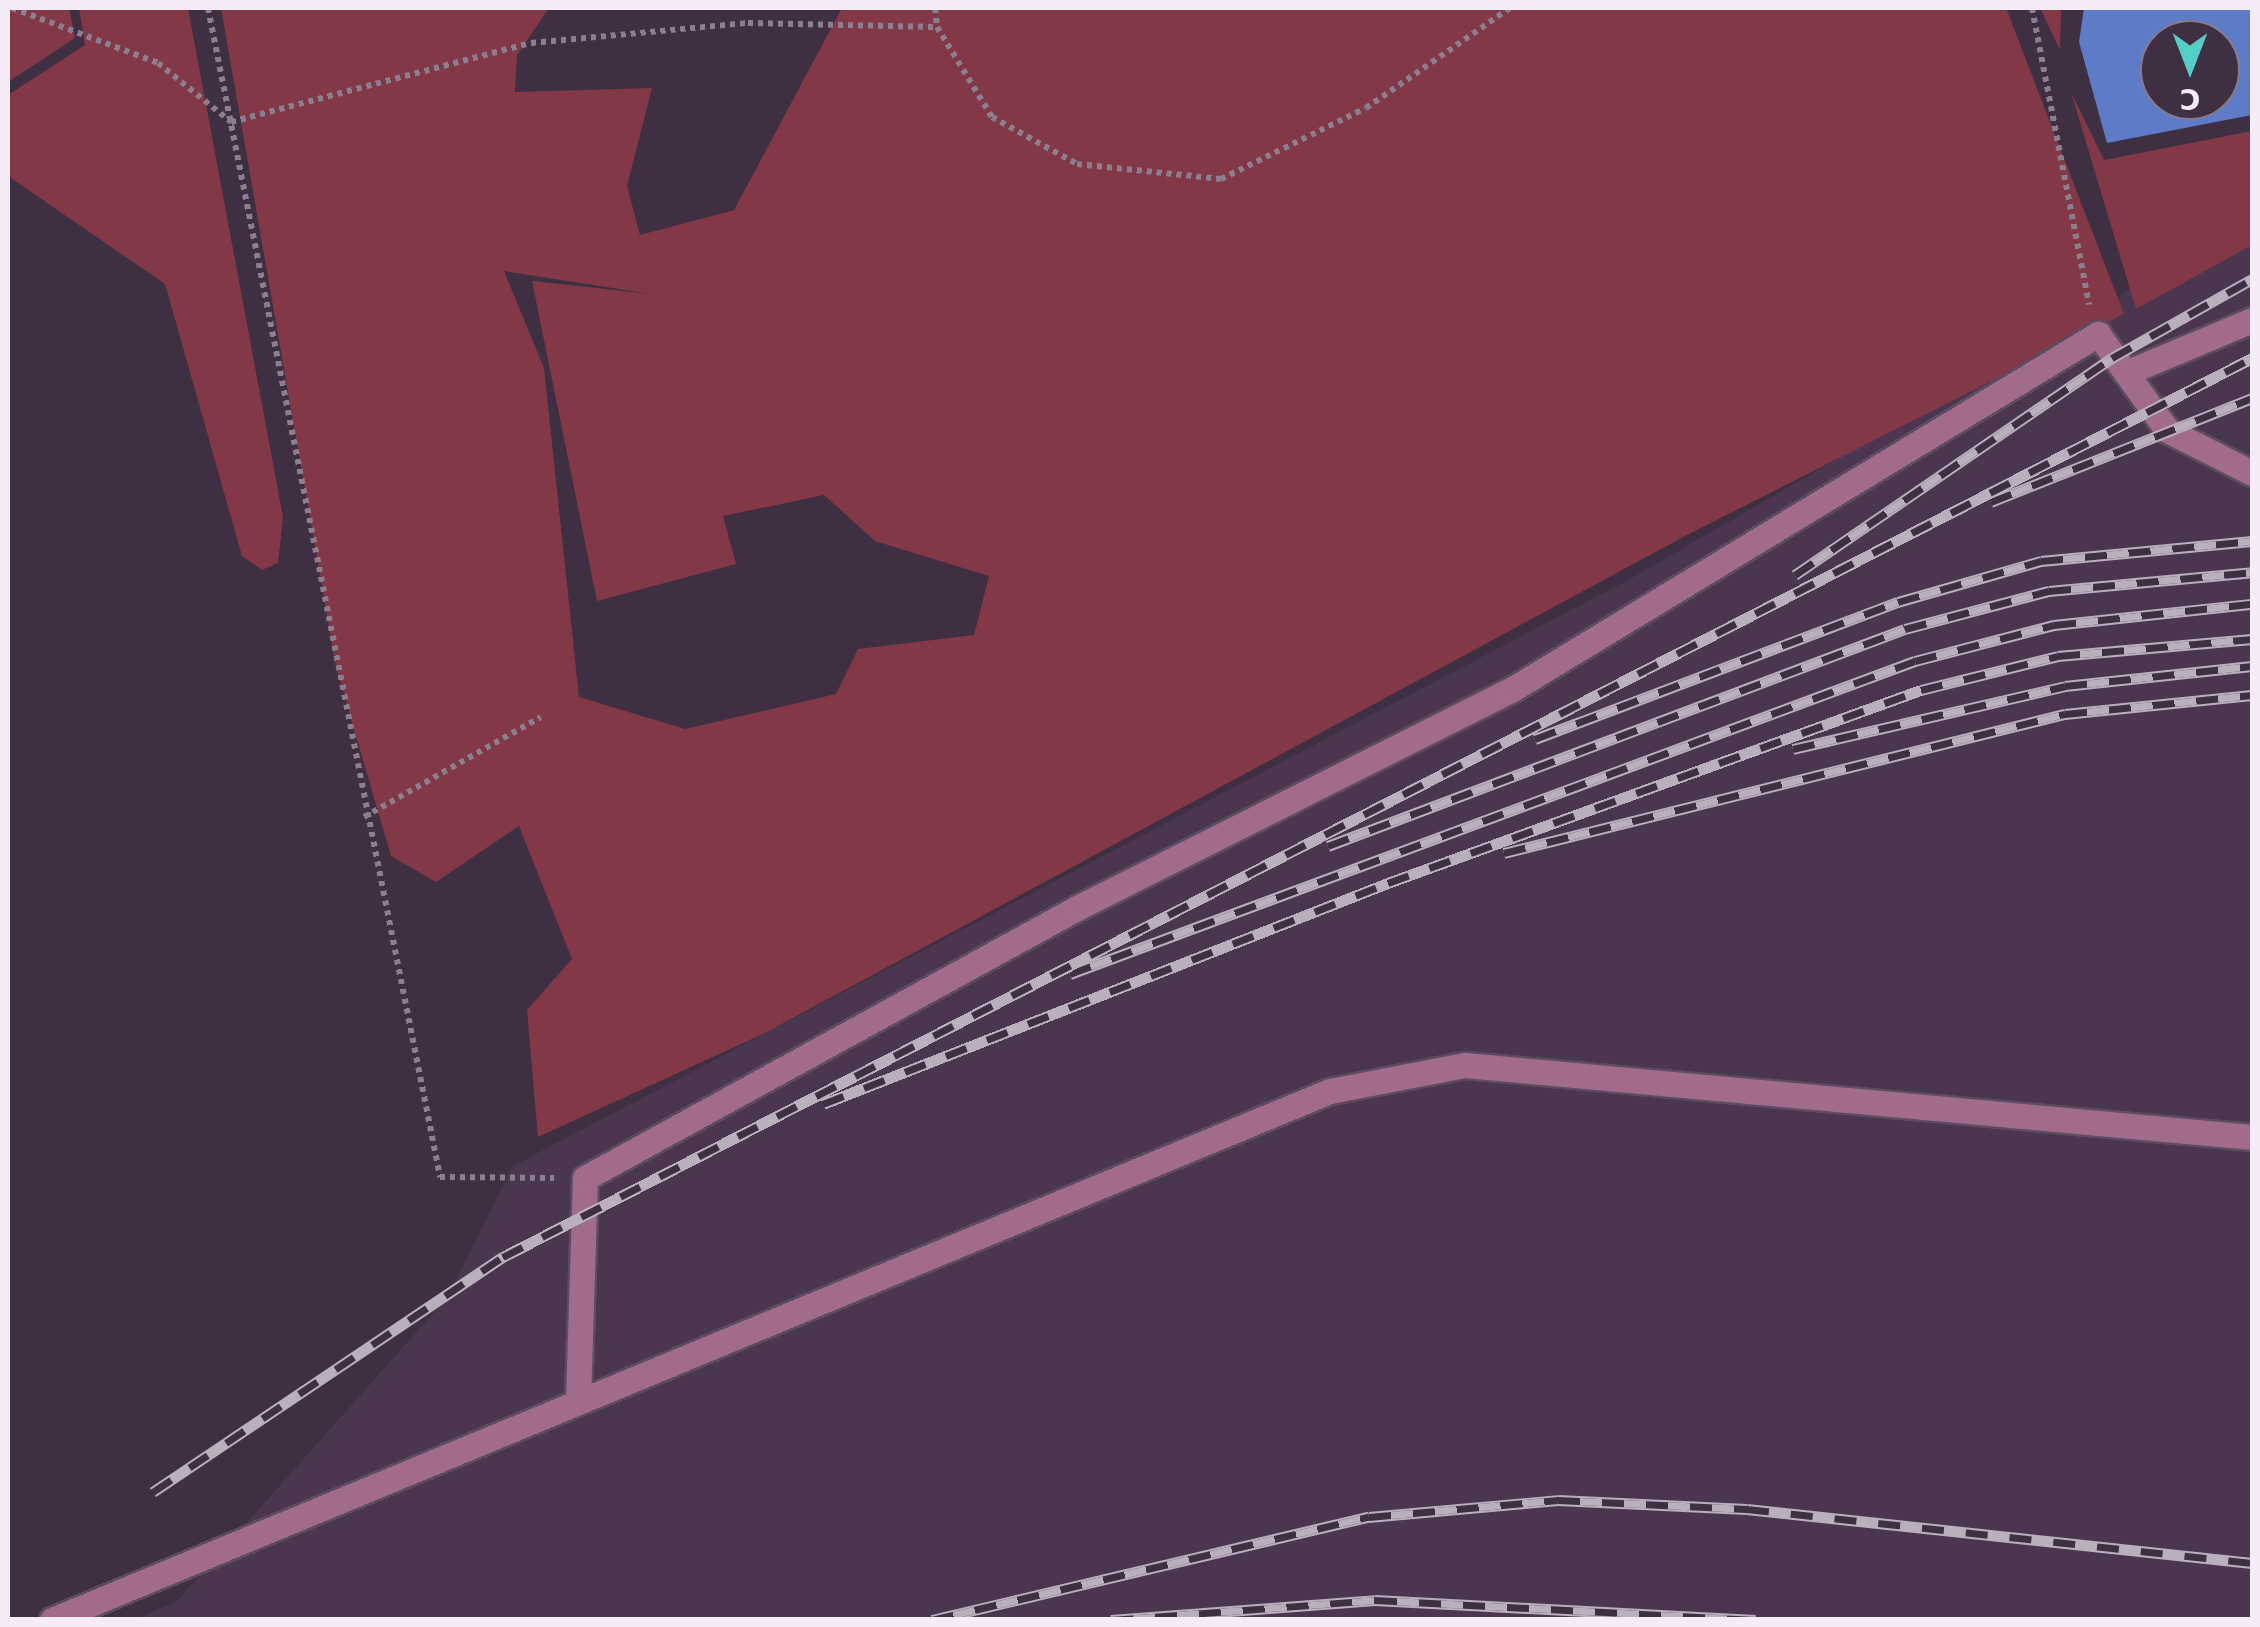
<!DOCTYPE html>
<meta charset="utf-8">
<style>
body{margin:0}
#map{position:relative;width:2260px;height:1627px;overflow:hidden;background:#3e2f42;font-family:"DejaVu Sans",sans-serif}
div>[style]{position:absolute}
[style*='--x']{left:calc(var(--x)*1px);top:calc(var(--y)*1px);width:calc(var(--w)*1px);rotate:calc(var(--a)*1deg)}
.built>*{inset:0;background:#4a374f}
.green>*{inset:0;background:#823847}
.water>*{inset:0;background:#5e7bc7}
.path>*{height:6px;margin-top:-3px;transform-origin:0;background:repeating-linear-gradient(90deg,#8b7e8e 0 5px,transparent 0 10px)}
.roads{filter:drop-shadow(2px 0 #5b4d5f) drop-shadow(-2px 0 #5b4d5f) drop-shadow(0 2px #5b4d5f) drop-shadow(0 -2px #5b4d5f)}
.minor>*{height:25px;margin:-12.5px;padding:0 12.5px;transform-origin:12.5px;border-radius:12.5px;background:#a26b8b}
.rail>*{height:11px;margin-top:-5.5px;transform-origin:0;background:repeating-linear-gradient(90deg,#3e2f42 0 22px,#baafbd 0 44px);box-sizing:border-box;border-block:2px solid #baafbd}
span{translate:-50% -50%;white-space:nowrap;text-align:center;line-height:1.15;-webkit-text-stroke:9px #3e2f42;paint-order:stroke}
.frame{position:absolute;inset:0;border:10px solid #f6ecf8;pointer-events:none}
.north{position:absolute;left:2140px;top:20px;width:100px;height:100px;box-sizing:border-box;background:#3e2f42;border:2px solid #887b8b;border-radius:50%;rotate:180deg;font-size:28px;font-weight:700;line-height:40px;text-align:center;color:#f6ecf8}
.north::after{content:'';display:block;margin:auto;width:35px;height:45px;background:#55cec5;clip-path:polygon(50% 0,100% 100%,50% 72%,0 100%)}
</style>
<div id="map">
<div class="built">
<div style="clip-path:polygon(2252px 219px,2252px 1619px,134px 1620px,176px 1602px,447px 1298px,513px 1166px,1630px 579px)"></div>
</div>
<div class="green">
<div style="clip-path:polygon(8px 8px,69px 8px,75px 38px,8px 82px)"></div>
<div style="clip-path:polygon(79px 8px,188px 8px,283px 517px,278px 563px,262px 570px,242px 556px,165px 284px,8px 176px,8px 95px,85px 45px)"></div>
<div style="clip-path:polygon(evenodd,221px 8px,549px 8px,517px 55px,515px 92px,652px 88px,627px 186px,640px 235px,734px 210px,842px 8px,2006px 8px,2124px 314px,1687px 535px,767px 1032px,538px 1137px,527px 1010px,572px 959px,519px 826px,436px 882px,391px 856px,336px 667px,221px 8px,504px 271px,651px 294px,532px 281px,597px 601px,736px 564px,723px 516px,824px 495px,875px 541px,989px 576px,974px 635px,858px 649px,836px 694px,685px 729px,579px 697px,544px 368px,504px 271px)"></div>
<div style="clip-path:polygon(2040px 8px,2061px 8px,2060px 50px)"></div>
<div style="clip-path:polygon(2071px 92px,2104px 160px,2252px 131px,2252px 245px,2136px 309px)"></div>
</div>
<div class="water">
<div style="clip-path:polygon(evenodd,2084px 8px,2252px 8px,2252px 115px,2107px 143px,2079px 42px,2084px 8px,2160px 40px,2220px 40px,2220px 100px,2160px 100px,2160px 40px)"></div>
</div>
<div class="path">
<div style="--x:12;--y:8;--w:156;--a:20.6"></div>
<div style="--x:158;--y:63;--w:94;--a:38.9"></div>
<div style="--x:231;--y:122;--w:310;--a:-14.8"></div>
<div style="--x:531;--y:43;--w:218;--a:-5.3"></div>
<div style="--x:748;--y:23;--w:189;--a:1.2"></div>
<div style="--x:208;--y:8;--w:1192;--a:78.77"></div>
<div style="--x:440;--y:1177;--w:114;--a:0.5"></div>
<div style="--x:935;--y:8;--w:19;--a:84"></div>
<div style="--x:937;--y:27;--w:105;--a:58.6"></div>
<div style="--x:992;--y:117;--w:97;--a:28.9"></div>
<div style="--x:1077;--y:164;--w:145;--a:5.9"></div>
<div style="--x:1221;--y:179;--w:161;--a:-26.1"></div>
<div style="--x:1366;--y:108;--w:175;--a:-34.8"></div>
<div style="--x:2032;--y:8;--w:302;--a:79.1"></div>
<div style="--x:364;--y:817;--w:203;--a:-29.5"></div>
</div>
<div class="roads">
<div class="minor">
<div style="--x:2126;--y:373;--w:137;--a:-22.8"></div>
<div style="--x:578;--y:1400;--w:222;--a:-88.2"></div>
<div style="--x:585;--y:1178;--w:561;--a:-28.76"></div>
<div style="--x:1077;--y:908;--w:486;--a:-26.7"></div>
<div style="--x:1511;--y:690;--w:687;--a:-31.24"></div>
<div style="--x:2098;--y:334;--w:118;--a:54.3"></div>
<div style="--x:2167;--y:430;--w:95;--a:26.8"></div>
<div style="--x:52;--y:1620;--w:1383;--a:-22.49"></div>
<div style="--x:1330;--y:1091;--w:137;--a:-10.9"></div>
<div style="--x:1465;--y:1065;--w:790;--a:5.23"></div>
</div>
</div>
<div class="rail">
<div style="--x:1991;--y:502;--w:281;--a:-21.7"></div>
<div style="--x:1795;--y:575;--w:384;--a:-34.4"></div>
<div style="--x:2112;--y:358;--w:161;--a:-29.4"></div>
<div style="--x:1535;--y:739;--w:388;--a:-20.7"></div>
<div style="--x:1898;--y:602;--w:149;--a:-16"></div>
<div style="--x:2041;--y:561;--w:212;--a:-5.4"></div>
<div style="--x:1793;--y:749;--w:279;--a:-13"></div>
<div style="--x:2065;--y:686;--w:188;--a:-6.1"></div>
<div style="--x:1328;--y:846;--w:616;--a:-20.61"></div>
<div style="--x:1905;--y:629;--w:149;--a:-14.8"></div>
<div style="--x:2049;--y:591;--w:204;--a:-5.3"></div>
<div style="--x:1504;--y:853;--w:578;--a:-13.92"></div>
<div style="--x:2065;--y:714;--w:188;--a:-5.8"></div>
<div style="--x:1070;--y:974;--w:901;--a:-20.33"></div>
<div style="--x:1915;--y:661;--w:144;--a:-14.5"></div>
<div style="--x:2054;--y:625;--w:199;--a:-6.1"></div>
<div style="--x:823;--y:1104;--w:607;--a:-21.36"></div>
<div style="--x:1388;--y:883;--w:567;--a:-19.91"></div>
<div style="--x:1921;--y:690;--w:141;--a:-13.9"></div>
<div style="--x:2058;--y:656;--w:195;--a:-5"></div>
<div style="--x:153;--y:1492;--w:422;--a:-33.9"></div>
<div style="--x:503;--y:1257;--w:1967;--a:-27.2"></div>
<div style="--x:932;--y:1620;--w:449;--a:-13.3"></div>
<div style="--x:1369;--y:1517;--w:190;--a:-5.1"></div>
<div style="--x:1558;--y:1500;--w:189;--a:2.7"></div>
<div style="--x:1747;--y:1509;--w:508;--a:6.1"></div>
<div style="--x:1111;--y:1620;--w:265;--a:-4.3"></div>
<div style="--x:1375;--y:1600;--w:381;--a:3"></div>
</div>
<div class="frame"></div>
<div class="north">С</div>
</div>
